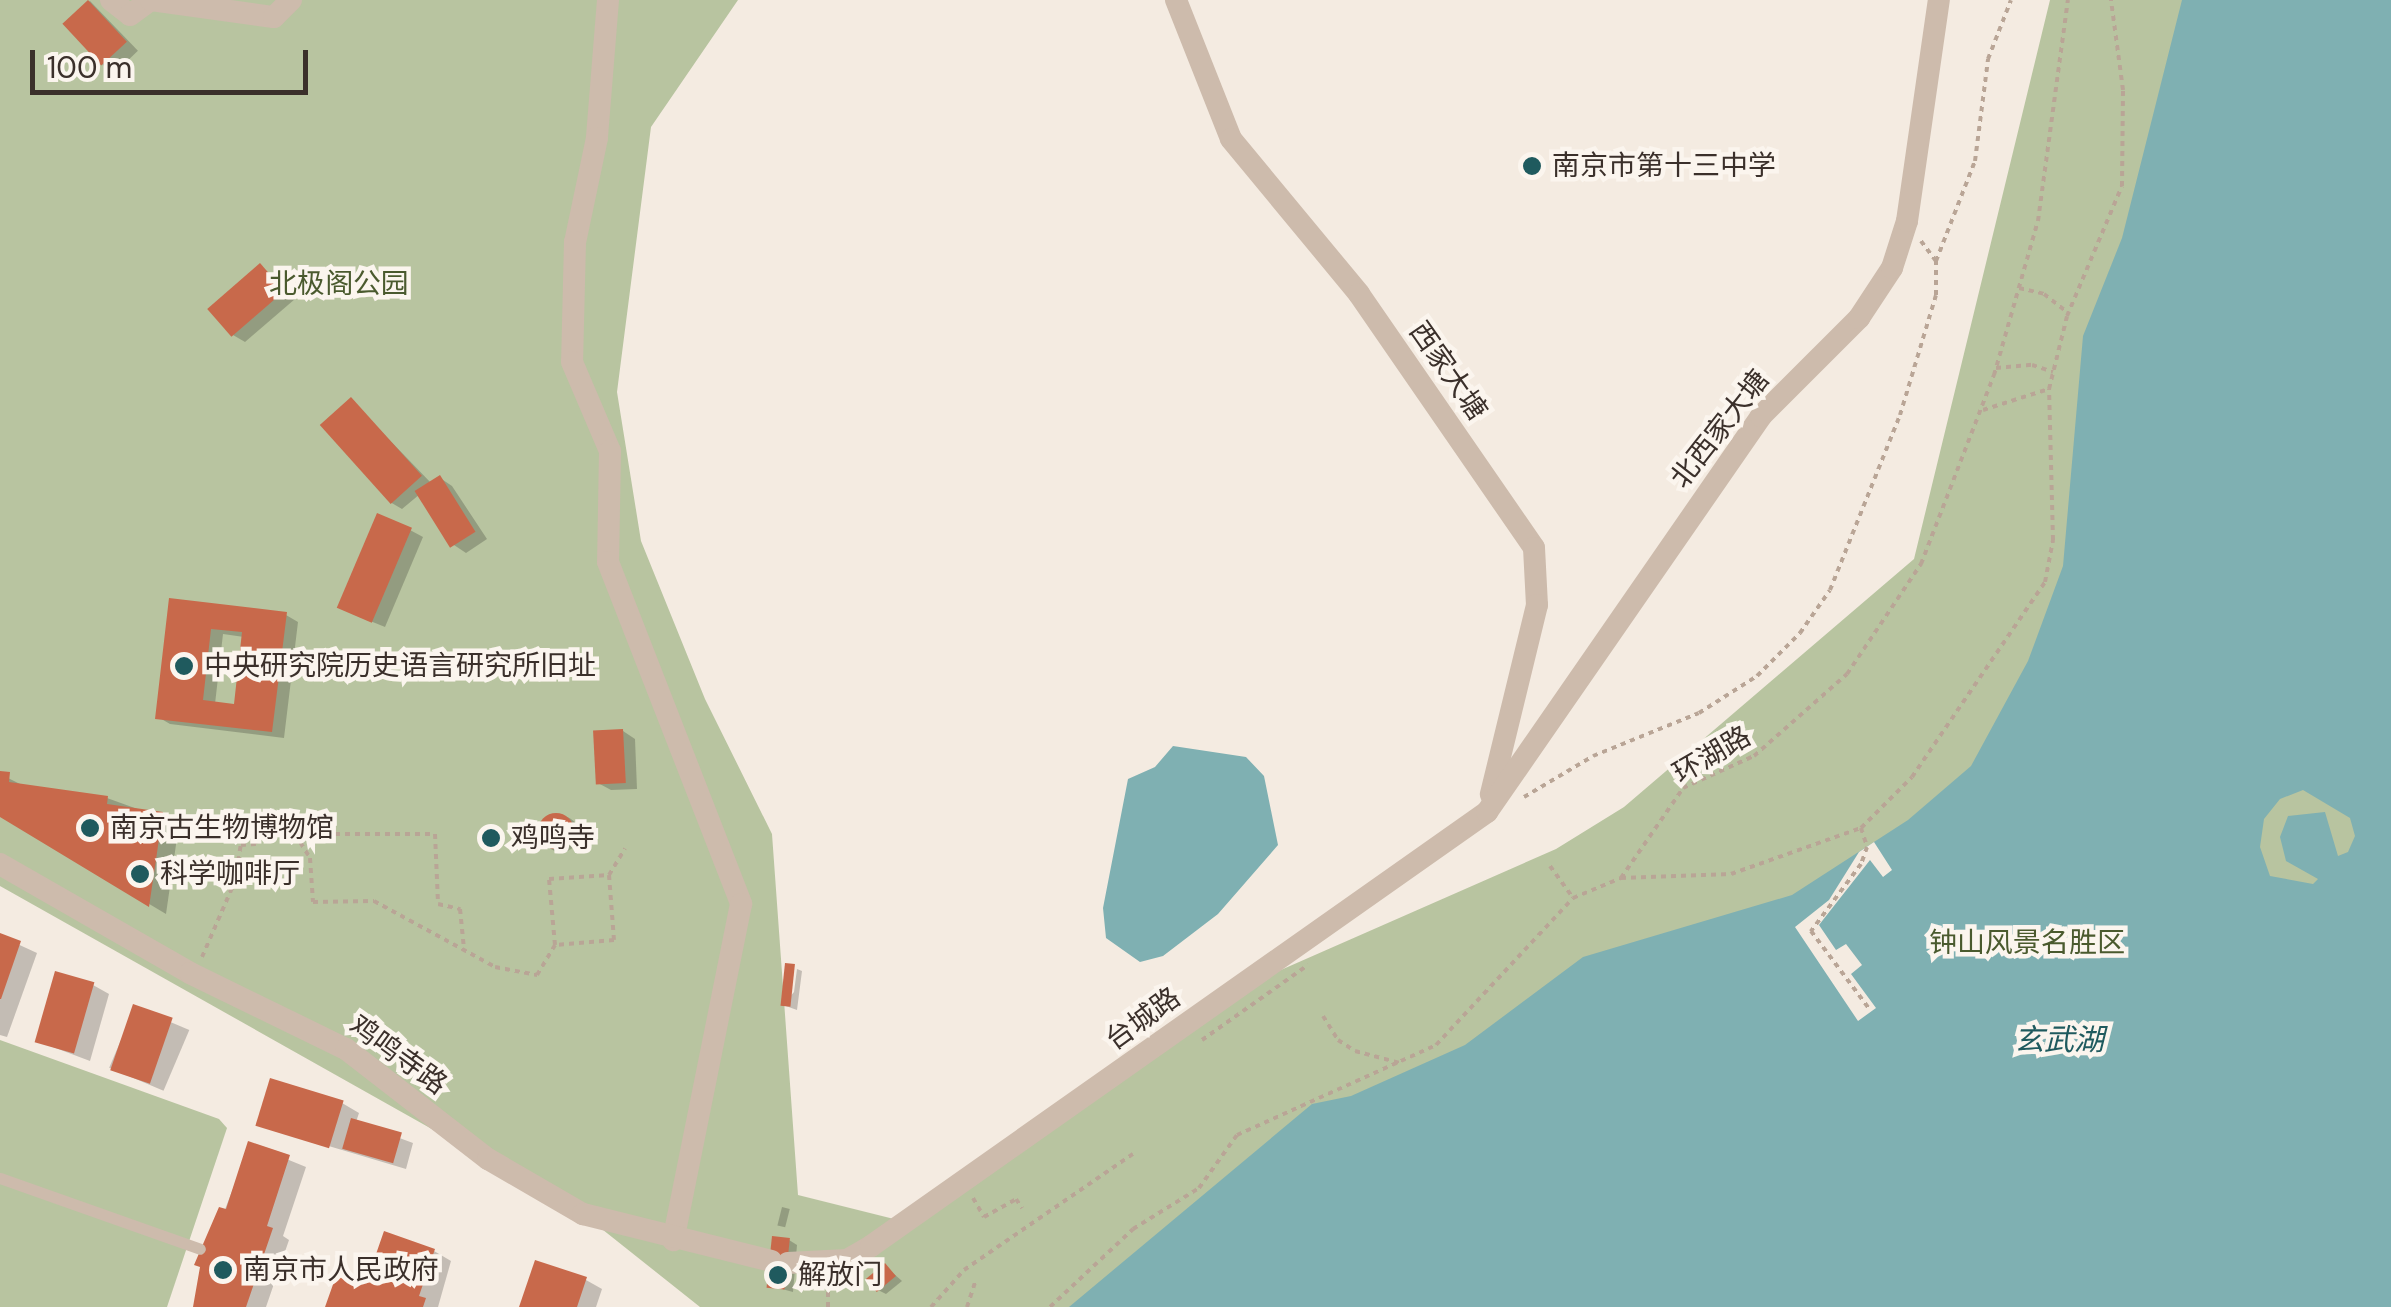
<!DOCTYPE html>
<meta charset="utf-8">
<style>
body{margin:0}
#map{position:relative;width:2391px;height:1307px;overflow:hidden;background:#f4ebe1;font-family:"DM Sans","Noto Sans SC",sans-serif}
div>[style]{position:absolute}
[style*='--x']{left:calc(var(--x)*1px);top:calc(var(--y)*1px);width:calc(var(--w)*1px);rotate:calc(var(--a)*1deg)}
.green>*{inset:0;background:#b8c4a0}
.water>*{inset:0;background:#7fb0b2}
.pier>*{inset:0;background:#f4ebe1}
.shadow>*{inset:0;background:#0003;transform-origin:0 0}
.round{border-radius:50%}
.building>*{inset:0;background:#c8694b;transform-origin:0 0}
.path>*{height:4px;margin-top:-2px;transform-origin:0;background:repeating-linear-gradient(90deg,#b9a596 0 5px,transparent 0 10px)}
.lane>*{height:11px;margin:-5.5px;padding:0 5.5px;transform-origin:5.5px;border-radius:5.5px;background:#cdbbac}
.street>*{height:22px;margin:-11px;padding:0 11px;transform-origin:11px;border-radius:11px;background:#cdbbac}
.dots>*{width:28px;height:28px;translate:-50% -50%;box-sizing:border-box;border:5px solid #fbf5ee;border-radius:50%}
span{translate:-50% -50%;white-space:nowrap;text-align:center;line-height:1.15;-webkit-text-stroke:9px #fbf5ee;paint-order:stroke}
.poi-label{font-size:28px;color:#3b302b}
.left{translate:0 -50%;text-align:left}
.park-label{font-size:28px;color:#4a5a2e}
.street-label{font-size:28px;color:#3b302b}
.water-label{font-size:30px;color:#1f5a5e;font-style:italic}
.scale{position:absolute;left:30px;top:50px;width:278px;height:45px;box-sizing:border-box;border:5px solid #3b302b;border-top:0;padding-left:12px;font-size:30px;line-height:35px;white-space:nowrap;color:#3b302b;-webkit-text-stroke:8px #fbf5ee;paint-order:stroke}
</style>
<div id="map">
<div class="green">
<div style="clip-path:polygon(0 0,738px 0,651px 127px,617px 392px,641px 541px,705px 699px,772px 834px,798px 1195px,906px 1222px,1192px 1009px,1556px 849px,1624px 807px,1914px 559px,2050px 0,2391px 0,2391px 1307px,700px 1307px,583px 1214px,0 886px)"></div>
<div style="clip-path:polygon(0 1040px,219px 1119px,227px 1128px,167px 1307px,0 1307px)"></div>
</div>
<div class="water">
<div style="clip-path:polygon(evenodd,2182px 0,2391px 0,2391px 1307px,1069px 1307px,1312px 1104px,1351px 1096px,1465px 1045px,1583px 957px,1792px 895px,1908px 820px,1971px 766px,2028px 661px,2063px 566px,2083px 336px,2122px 238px,2182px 0,2303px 790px,2350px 818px,2355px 836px,2348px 852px,2338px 856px,2325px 812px,2288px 816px,2280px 837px,2286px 861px,2318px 879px,2313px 884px,2270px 876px,2260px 847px,2264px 819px,2280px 799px,2303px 790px)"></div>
<div style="clip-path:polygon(1173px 746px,1246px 757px,1264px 776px,1278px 845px,1218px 914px,1163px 956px,1140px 962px,1106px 938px,1103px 908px,1128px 779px,1155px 767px)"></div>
</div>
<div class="pier">
<div style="clip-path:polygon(1874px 842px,1892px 870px,1883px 877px,1870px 860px,1819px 925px,1836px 950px,1846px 944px,1862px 965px,1851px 974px,1876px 1008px,1858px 1021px,1795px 927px,1829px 900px,1859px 852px)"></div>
</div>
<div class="shadow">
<div style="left:90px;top:1px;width:69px;height:35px;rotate:46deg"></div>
<div style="clip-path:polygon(260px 266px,295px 299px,245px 342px,233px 335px)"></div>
<div style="clip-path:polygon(351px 400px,432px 484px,440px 478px,452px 486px,487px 539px,466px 553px,454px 545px,420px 494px,402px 509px,390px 502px)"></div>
<div style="clip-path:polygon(410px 530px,423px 537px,385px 627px,353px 614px)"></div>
<div style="clip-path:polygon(evenodd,171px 601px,286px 615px,298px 622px,284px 738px,170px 724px,158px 717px,171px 601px,223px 634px,244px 637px,236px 706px,215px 704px,223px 634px)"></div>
<div style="clip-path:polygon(623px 731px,635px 739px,637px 789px,611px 790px,598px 783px)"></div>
<div style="clip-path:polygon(0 774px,26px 787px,107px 798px,179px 824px,166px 914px,0 815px)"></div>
<div class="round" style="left:543px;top:816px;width:36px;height:36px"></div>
<div style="clip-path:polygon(0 936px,37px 953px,7px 1037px,0 1035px)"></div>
<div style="clip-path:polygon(797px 969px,802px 971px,797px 1010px,783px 1005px,794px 992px)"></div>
<div style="clip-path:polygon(93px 985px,109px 994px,90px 1061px,37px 1041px)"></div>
<div style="left:135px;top:1007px;width:59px;height:66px;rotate:23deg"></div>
<div style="clip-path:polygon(342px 1103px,359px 1113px,356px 1122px,413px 1143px,406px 1169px,258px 1125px)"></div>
<div style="clip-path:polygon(250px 1144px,306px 1167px,283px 1236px,289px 1240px,266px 1307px,196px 1307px,203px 1267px)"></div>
<div style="left:782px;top:1207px;width:8px;height:19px;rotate:14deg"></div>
<div style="clip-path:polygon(789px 1240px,797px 1245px,793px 1292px,771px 1286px)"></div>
<div style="clip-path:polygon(434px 1251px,451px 1261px,438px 1307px,328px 1307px)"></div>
<div style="clip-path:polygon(885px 1266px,902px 1281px,886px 1294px,878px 1290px)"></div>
<div style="clip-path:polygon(586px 1280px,602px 1289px,596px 1307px,522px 1307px)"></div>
</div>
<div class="building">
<div style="left:88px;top:0;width:57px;height:35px;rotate:47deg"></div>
<div style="left:260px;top:263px;width:37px;height:70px;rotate:49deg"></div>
<div style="left:351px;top:397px;width:106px;height:42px;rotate:48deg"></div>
<div style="left:440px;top:475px;width:67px;height:30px;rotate:58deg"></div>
<div style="left:377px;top:513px;width:38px;height:103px;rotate:23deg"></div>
<div style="clip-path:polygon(evenodd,169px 598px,287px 612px,272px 732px,155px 719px,169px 598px,211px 629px,242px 632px,234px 704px,203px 700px,211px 629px)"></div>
<div style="left:623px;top:729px;width:54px;height:30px;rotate:87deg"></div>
<div style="clip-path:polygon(0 771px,10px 772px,9px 782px,108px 796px,107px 804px,163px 812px,149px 907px,0 817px)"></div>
<div class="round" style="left:538px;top:813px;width:36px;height:36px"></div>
<div style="clip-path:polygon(0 933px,21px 941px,1px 999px,0 999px)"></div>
<div style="left:785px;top:963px;width:10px;height:43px;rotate:6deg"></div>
<div style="left:55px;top:971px;width:41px;height:74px;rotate:16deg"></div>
<div style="left:133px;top:1004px;width:42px;height:70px;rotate:19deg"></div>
<div style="left:270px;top:1078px;width:77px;height:50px;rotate:17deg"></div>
<div style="left:351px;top:1118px;width:53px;height:32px;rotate:16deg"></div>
<div style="clip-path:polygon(248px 1141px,290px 1155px,267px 1226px,273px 1228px,246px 1307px,193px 1307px,200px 1267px,194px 1265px,219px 1207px,226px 1209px)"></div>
<div style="clip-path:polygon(384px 1231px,435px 1249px,419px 1296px,426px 1298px,423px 1307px,325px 1307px,336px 1276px,356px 1284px,358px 1277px,367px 1280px)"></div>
<div style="left:772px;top:1236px;width:18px;height:52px;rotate:6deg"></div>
<div style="clip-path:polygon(535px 1260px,587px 1277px,577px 1307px,519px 1307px)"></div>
<div style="left:885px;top:1263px;width:17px;height:25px;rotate:50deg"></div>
</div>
<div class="path">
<div style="--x:1936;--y:261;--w:107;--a:-68.7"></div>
<div style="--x:1975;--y:161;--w:103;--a:-82.7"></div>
<div style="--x:1988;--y:59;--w:63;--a:-68.7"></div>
<div style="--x:2019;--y:288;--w:26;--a:13"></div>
<div style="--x:2044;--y:294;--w:31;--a:38"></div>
<div style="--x:1996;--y:368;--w:36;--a:-5"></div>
<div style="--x:2032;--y:365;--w:22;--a:18"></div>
<div style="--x:1983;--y:410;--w:69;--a:-17.7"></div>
<div style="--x:1524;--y:797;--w:80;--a:-30.7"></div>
<div style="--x:1593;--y:756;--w:114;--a:-22.1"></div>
<div style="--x:1699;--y:713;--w:69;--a:-32.5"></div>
<div style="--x:1757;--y:676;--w:61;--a:-45"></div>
<div style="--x:1800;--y:633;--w:52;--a:-55.1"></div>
<div style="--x:1830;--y:590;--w:188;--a:-68.2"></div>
<div style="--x:1900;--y:415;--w:125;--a:-73.3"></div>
<div style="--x:1936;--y:295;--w:34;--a:-90"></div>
<div style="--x:1936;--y:261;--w:25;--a:-127"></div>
<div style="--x:1861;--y:828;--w:20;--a:72"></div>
<div style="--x:1867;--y:847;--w:18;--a:109"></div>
<div style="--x:1861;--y:864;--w:84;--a:126.7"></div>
<div style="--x:1811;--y:931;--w:99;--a:53.2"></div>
<div style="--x:295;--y:834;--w:28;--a:58"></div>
<div style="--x:310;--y:858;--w:44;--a:86.1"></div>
<div style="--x:313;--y:902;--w:61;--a:-0.9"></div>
<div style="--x:374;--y:901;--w:138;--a:28.6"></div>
<div style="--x:495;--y:967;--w:43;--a:10.8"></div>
<div style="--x:537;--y:975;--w:35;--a:-59"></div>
<div style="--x:1550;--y:866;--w:39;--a:54"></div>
<div style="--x:609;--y:875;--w:65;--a:85.6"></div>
<div style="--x:614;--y:940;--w:59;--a:175.2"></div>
<div style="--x:555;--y:945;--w:66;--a:-95.2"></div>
<div style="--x:549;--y:879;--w:60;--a:-3.8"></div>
<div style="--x:609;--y:875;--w:31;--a:-59"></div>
<div style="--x:1621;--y:878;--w:110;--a:-2.1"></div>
<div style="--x:1731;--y:874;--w:138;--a:-19.5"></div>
<div style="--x:1861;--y:828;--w:72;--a:-45"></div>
<div style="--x:1912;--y:777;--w:236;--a:-55.7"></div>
<div style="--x:2045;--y:582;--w:43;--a:-79.2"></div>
<div style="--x:2053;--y:540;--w:151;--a:-91.5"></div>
<div style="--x:2049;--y:389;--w:75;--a:-76.1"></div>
<div style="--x:2067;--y:316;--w:141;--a:-67.1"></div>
<div style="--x:2122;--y:186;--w:96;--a:-89.4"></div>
<div style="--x:2123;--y:90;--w:91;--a:-97.6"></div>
<div style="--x:202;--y:957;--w:83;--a:-66.5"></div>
<div style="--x:235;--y:881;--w:36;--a:-81"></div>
<div style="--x:241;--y:845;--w:15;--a:-4"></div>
<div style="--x:256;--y:844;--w:8;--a:-104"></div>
<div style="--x:254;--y:836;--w:41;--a:-2.8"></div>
<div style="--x:295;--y:834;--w:140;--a:0"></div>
<div style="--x:435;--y:834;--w:70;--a:87.5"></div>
<div style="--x:438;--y:904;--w:23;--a:13"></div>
<div style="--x:460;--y:909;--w:40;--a:84.3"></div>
<div style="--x:1323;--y:1016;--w:28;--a:58"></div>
<div style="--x:1338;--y:1040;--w:20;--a:33"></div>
<div style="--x:1355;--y:1051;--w:47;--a:14.9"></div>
<div style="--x:1202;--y:1040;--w:130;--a:-35.3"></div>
<div style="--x:973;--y:1198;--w:22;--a:60"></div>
<div style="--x:984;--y:1217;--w:37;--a:-29"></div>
<div style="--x:1016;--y:1199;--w:11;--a:56"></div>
<div style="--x:828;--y:1282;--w:25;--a:90"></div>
<div style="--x:931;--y:1307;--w:50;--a:-48.3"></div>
<div style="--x:964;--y:1270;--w:205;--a:-34.5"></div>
<div style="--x:967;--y:1307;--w:26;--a:-72"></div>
<div style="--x:1050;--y:1307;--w:114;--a:-43.2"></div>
<div style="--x:1133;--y:1229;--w:78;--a:-31.8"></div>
<div style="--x:1199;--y:1188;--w:65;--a:-54.4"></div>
<div style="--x:1237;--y:1135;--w:218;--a:-24.3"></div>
<div style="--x:1436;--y:1045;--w:201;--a:-47"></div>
<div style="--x:1573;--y:898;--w:52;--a:-22.6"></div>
<div style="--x:1621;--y:878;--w:109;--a:-55.4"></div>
<div style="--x:1683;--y:788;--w:78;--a:-24.3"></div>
<div style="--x:1754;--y:756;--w:124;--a:-41.4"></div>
<div style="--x:1847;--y:674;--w:133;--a:-56.1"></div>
<div style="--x:1921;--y:564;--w:203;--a:-68.9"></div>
<div style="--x:1994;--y:375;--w:160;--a:-74.1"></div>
<div style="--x:2038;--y:221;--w:223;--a:-82.3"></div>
</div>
<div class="lane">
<div style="--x:0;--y:1178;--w:212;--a:19.5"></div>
</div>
<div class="street">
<div style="--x:111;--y:0;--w:24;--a:38"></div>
<div style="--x:130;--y:15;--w:26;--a:-36"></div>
<div style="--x:151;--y:0;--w:124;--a:7.9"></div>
<div style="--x:274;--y:17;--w:24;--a:-45"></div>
<div style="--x:608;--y:0;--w:138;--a:94.6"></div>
<div style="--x:597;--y:138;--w:106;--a:101.9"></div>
<div style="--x:575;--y:242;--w:120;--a:91.4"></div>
<div style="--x:572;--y:362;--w:97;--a:66.9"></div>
<div style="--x:610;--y:451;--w:111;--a:91"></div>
<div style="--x:608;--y:562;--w:367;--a:68.7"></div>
<div style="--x:741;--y:904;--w:343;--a:101.4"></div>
<div style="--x:1176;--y:0;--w:149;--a:68.4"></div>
<div style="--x:1231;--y:139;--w:201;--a:50.4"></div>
<div style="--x:1359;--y:294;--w:308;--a:55.4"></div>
<div style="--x:1534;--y:548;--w:57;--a:87"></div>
<div style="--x:1537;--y:605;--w:195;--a:103.7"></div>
<div style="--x:0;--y:864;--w:219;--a:29.8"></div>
<div style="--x:190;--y:973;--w:174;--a:26"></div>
<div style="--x:346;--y:1049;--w:180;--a:37.8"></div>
<div style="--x:488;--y:1159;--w:110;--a:30.1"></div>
<div style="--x:583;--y:1214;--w:194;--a:14"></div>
<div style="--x:788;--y:1263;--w:59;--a:-2.9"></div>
<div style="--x:847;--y:1260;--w:28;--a:-30"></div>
<div style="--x:871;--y:1246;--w:754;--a:-35.17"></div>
<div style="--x:1487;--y:812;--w:482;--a:-55.3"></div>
<div style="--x:1761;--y:416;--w:139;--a:-45"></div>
<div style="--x:1859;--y:318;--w:60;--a:-56.6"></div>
<div style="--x:1892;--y:268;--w:49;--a:-72.3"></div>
<div style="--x:1907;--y:221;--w:223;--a:-81.8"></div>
</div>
<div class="dots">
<div style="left:1532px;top:166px;background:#1f5a5e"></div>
<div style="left:184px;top:666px;background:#1f5a5e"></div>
<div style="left:90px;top:828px;background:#1f5a5e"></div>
<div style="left:491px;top:838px;background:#1f5a5e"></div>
<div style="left:140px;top:874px;background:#1f5a5e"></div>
<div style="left:223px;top:1270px;background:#1f5a5e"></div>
<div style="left:778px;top:1275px;background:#1f5a5e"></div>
</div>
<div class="poi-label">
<span class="left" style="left:1552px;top:166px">南京市第十三中学</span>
<span class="left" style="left:204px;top:666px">中央研究院历史语言研究所旧址</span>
<span class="left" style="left:110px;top:828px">南京古生物博物馆</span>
<span class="left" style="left:511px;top:838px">鸡鸣寺</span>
<span class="left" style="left:160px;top:874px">科学咖啡厅</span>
<span class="left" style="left:243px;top:1270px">南京市人民政府</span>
<span class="left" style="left:798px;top:1275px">解放门</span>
</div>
<div class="park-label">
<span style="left:339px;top:284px">北极阁公园</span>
<span style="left:2027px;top:943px">钟山风景名胜区</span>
</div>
<div class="street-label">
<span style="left:1448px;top:371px;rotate:55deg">西家大塘</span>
<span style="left:1720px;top:429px;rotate:-52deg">北西家大塘</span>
<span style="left:1712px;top:755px;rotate:-30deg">环湖路</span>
<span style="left:1143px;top:1019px;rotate:-36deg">台城路</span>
<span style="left:398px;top:1055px;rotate:36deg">鸡鸣寺路</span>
</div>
<div class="water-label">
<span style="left:2059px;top:1040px">玄武湖</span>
</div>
<div class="scale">100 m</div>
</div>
